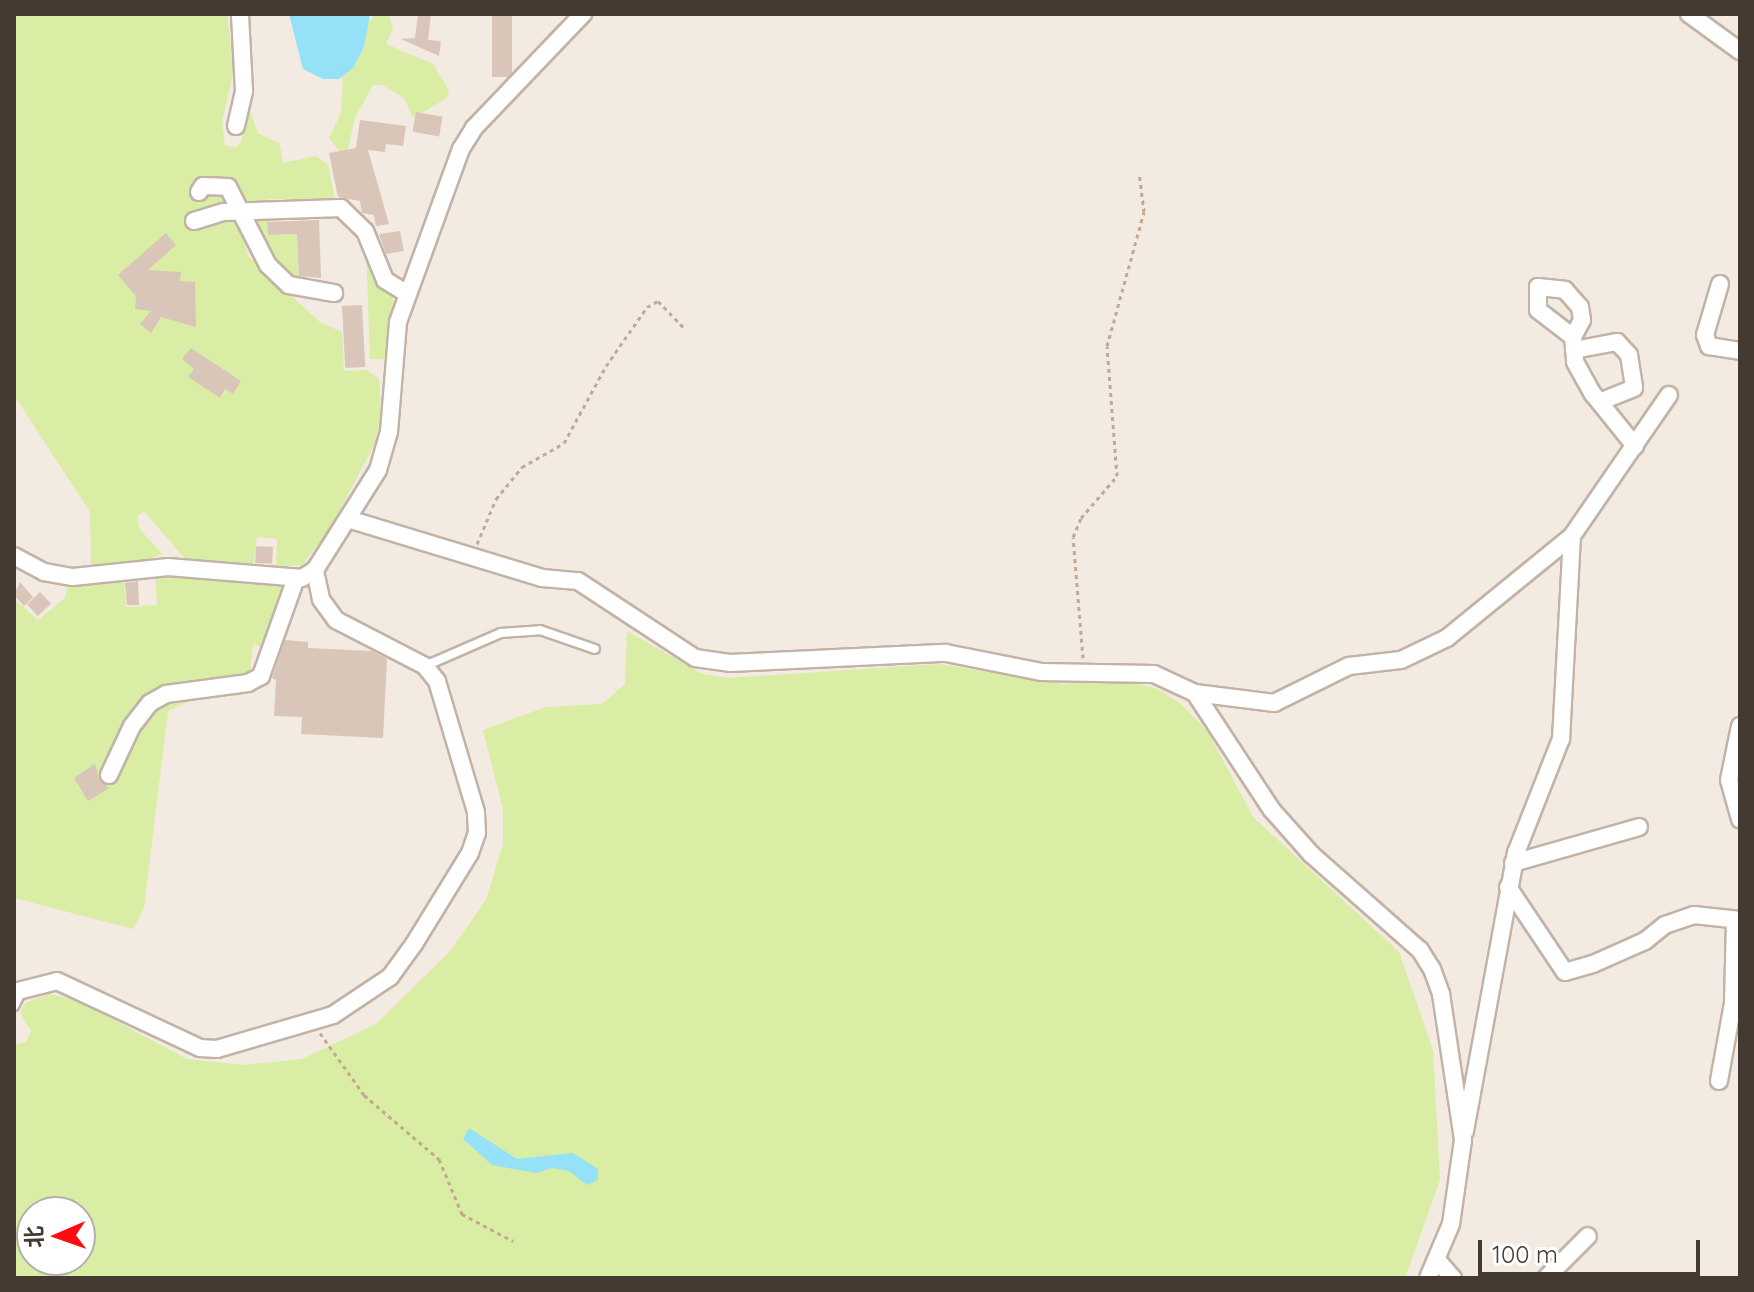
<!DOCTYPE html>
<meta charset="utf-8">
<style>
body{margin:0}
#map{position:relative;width:1754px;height:1292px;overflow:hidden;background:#f3eae1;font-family:Quicksand,"Noto Sans SC",sans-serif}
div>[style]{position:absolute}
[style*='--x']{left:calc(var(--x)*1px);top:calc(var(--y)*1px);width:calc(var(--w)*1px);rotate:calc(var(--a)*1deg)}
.green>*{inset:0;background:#d9eda4}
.water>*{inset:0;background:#95e1f8}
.building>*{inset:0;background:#d9c6b8;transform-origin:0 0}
.path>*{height:3px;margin-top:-1.5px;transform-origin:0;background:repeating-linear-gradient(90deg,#c3a992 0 4px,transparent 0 8px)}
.roads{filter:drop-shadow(2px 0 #c2b3a6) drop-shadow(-2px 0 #c2b3a6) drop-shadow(0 2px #c2b3a6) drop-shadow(0 -2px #c2b3a6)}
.lane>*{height:8px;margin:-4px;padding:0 4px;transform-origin:4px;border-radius:4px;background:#fff}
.street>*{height:16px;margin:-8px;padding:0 8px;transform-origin:8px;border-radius:8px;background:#fff}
span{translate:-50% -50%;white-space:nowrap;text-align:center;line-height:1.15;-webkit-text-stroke:8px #fff;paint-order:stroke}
.frame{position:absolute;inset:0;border:16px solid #453a31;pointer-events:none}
.north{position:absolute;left:16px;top:1196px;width:80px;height:80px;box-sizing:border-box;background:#fff;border:2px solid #b5b0ad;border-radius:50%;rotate:268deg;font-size:22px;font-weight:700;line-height:32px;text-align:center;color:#453a31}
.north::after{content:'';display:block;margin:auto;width:28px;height:36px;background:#ff0c13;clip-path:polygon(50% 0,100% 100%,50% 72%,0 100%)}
.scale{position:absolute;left:1478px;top:1240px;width:222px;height:36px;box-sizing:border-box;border:4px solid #453a31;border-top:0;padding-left:10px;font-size:24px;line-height:28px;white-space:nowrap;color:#453a31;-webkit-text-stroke:6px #fff;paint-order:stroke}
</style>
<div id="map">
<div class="green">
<div style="clip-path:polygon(14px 14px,227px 14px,234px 70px,222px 122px,225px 145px,235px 148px,241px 142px,250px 111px,258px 133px,280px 144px,283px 163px,316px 156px,328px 165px,335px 200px,270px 199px,246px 204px,237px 217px,248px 256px,320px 322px,342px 332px,344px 371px,367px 370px,379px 379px,381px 417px,374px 445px,330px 529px,302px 565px,276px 567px,277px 539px,257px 537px,253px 566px,186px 560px,144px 511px,137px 517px,139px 528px,162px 554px,135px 564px,91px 567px,90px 512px,14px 395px)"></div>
<div style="clip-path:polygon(377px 14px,389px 14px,393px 29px,386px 44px,433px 64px,449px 90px,447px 98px,413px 118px,404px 98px,382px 85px,373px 85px,355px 118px,348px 149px,340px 152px,329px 138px,341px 113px,343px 76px,353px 68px,369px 21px)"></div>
<div style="clip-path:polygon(267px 213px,268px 235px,297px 234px,299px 279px,279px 271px,254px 228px,254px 218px)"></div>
<div style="clip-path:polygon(366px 246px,394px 301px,386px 359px,370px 359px)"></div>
<div style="clip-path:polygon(155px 573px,286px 581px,268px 649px,253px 644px,248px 691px,238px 696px,203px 695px,168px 711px,144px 908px,133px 929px,14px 898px,14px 599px,38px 620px,64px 599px,69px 585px,124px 580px,126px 607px,157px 605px)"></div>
<div style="clip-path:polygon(evenodd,627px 631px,702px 674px,728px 678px,939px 664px,1062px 684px,1126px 681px,1158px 689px,1181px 704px,1208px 732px,1253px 817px,1399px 952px,1433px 1050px,1440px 1180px,1405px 1278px,14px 1278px,14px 1045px,26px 1042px,31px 1031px,20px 1013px,25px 1003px,49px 994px,78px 1001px,187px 1059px,245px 1065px,302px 1059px,376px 1024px,451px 950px,487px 898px,503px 843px,503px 809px,483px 730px,546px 707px,602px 704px,625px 684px,627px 631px,32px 1212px,80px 1212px,80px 1260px,32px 1260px,32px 1212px)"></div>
</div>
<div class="water">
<div style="clip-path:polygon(289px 14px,370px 14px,364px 47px,353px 68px,339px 79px,323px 79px,303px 69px)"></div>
<div style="clip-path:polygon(469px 1128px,517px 1159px,573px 1153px,598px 1169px,598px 1180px,587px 1185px,569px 1171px,552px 1168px,536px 1173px,492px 1165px,463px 1139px)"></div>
</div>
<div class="building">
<div style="clip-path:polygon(418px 14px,431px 14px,428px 40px,441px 41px,439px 56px,401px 39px,415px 38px)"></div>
<div style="left:492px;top:14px;width:20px;height:63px"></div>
<div style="left:416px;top:112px;width:27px;height:20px;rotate:10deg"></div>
<div style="clip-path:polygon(360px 120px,406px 126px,403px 146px,386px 144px,385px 152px,368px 150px,389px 224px,376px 226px,374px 215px,362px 213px,360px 201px,338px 197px,329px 153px,356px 148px)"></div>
<div style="clip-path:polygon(319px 220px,321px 278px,299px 276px,297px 234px,268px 235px,267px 222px)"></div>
<div style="clip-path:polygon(400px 231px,404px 251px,386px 254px,379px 234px)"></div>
<div style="clip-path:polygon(166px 233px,176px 245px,148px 270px,181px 272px,180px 281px,195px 282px,196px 327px,161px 317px,151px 333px,140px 324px,151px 311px,135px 309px,136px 296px,118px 275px)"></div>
<div style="left:362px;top:305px;width:62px;height:20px;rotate:87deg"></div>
<div style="clip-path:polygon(191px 348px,241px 381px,233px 394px,225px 389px,220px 398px,188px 377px,194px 369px,182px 359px)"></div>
<div style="left:256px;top:546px;width:17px;height:17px;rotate:3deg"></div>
<div style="clip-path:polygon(138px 581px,139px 605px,127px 605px,125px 583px)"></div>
<div style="clip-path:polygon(20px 582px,33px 597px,24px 606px,14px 595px)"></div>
<div style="left:40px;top:592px;width:16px;height:18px;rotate:47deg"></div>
<div style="clip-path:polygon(285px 640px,308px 642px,308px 648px,372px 651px,387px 659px,383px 738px,301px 734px,302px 717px,274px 716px,276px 680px,272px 678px)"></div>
<div style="clip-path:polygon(95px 764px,100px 781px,109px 788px,88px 801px,74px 778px)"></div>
</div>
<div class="path">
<div style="--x:477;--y:544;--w:49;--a:-67.1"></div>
<div style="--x:496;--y:499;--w:41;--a:-50.9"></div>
<div style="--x:522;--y:467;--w:48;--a:-29.7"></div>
<div style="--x:564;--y:443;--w:88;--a:-61.4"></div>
<div style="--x:606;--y:366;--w:72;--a:-55.2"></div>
<div style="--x:647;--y:307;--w:13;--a:-29"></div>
<div style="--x:658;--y:301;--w:36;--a:46"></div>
<div style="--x:1083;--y:658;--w:121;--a:-94.7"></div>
<div style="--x:1073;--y:537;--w:21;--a:-67"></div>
<div style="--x:1081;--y:518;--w:55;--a:-49.4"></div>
<div style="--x:1117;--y:476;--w:130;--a:-94.4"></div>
<div style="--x:1107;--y:346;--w:139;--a:-74.6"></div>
<div style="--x:1144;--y:212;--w:39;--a:-97"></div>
<div style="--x:320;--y:1033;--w:76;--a:54.6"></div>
<div style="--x:364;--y:1095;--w:99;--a:40.5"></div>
<div style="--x:439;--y:1159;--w:60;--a:67.3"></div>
<div style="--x:462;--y:1214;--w:58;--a:27.9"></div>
</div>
<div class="roads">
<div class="lane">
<div style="--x:425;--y:666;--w:83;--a:-23.5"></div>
<div style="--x:501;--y:633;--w:39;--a:-4"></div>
<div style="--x:540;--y:630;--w:58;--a:19.1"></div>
<div style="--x:14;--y:1006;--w:17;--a:-62"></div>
</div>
<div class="street">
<div style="--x:1689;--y:14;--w:63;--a:36"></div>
<div style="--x:236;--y:126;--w:36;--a:-77"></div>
<div style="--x:244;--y:91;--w:77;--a:-93"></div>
<div style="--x:199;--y:192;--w:7;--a:-56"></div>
<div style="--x:203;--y:186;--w:25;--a:2"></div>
<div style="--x:228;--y:187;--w:88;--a:62.9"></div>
<div style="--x:268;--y:265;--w:29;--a:44"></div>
<div style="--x:289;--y:285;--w:46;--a:10.1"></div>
<div style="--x:194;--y:221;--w:31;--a:-17"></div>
<div style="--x:224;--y:212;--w:117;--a:-2"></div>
<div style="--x:341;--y:208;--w:33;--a:44"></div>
<div style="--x:365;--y:231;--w:53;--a:67.8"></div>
<div style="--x:385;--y:280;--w:26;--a:32"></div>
<div style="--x:1720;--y:284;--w:53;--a:106.4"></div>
<div style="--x:1705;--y:335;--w:12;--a:70"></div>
<div style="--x:1709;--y:346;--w:31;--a:9"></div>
<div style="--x:1573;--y:337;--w:44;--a:-142.4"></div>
<div style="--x:1538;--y:310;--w:23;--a:-90"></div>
<div style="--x:1538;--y:287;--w:27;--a:6"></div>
<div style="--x:1565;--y:290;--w:23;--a:49"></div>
<div style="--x:1580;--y:307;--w:13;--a:81"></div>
<div style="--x:1582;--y:320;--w:19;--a:118"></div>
<div style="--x:1573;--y:337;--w:25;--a:85"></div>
<div style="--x:1575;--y:362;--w:37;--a:61"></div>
<div style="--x:1593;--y:394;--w:67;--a:51.1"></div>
<div style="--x:1574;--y:350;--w:44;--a:-10.5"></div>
<div style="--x:1617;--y:342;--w:18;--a:47"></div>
<div style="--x:1629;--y:355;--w:33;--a:81"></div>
<div style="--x:1634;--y:388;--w:37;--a:158"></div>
<div style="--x:348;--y:519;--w:203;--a:16.9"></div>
<div style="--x:542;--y:578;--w:36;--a:5"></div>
<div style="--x:578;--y:581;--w:140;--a:33.3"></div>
<div style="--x:695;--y:658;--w:35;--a:8"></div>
<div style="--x:730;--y:663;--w:216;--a:-2.7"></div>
<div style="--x:946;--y:653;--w:98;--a:11.2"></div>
<div style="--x:1042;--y:672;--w:112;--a:1"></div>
<div style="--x:1154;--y:674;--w:45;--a:24.9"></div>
<div style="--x:1195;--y:693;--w:140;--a:56.7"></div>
<div style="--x:1272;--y:810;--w:59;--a:48.4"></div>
<div style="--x:1311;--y:854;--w:145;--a:41.4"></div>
<div style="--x:1420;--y:950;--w:22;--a:58"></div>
<div style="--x:1432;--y:969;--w:27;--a:70"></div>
<div style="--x:1441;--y:994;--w:148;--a:81.4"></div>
<div style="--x:1463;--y:1140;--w:85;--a:98.1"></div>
<div style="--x:1451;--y:1224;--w:59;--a:113.1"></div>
<div style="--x:14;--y:556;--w:34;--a:28"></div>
<div style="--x:44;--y:572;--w:29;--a:10"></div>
<div style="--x:73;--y:577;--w:96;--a:-6"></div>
<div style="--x:168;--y:567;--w:134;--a:4.7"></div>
<div style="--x:302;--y:578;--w:15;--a:-32"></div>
<div style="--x:315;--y:570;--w:118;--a:-57.8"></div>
<div style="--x:378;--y:470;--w:40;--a:-74"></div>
<div style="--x:389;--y:432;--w:110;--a:-85.3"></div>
<div style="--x:398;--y:322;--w:184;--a:-70"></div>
<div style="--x:461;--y:149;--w:25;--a:-58"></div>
<div style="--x:474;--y:128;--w:158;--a:-46.3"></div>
<div style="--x:1195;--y:693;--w:80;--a:7.2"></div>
<div style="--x:1274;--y:703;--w:84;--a:-26.3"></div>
<div style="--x:1349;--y:666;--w:52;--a:-6.6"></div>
<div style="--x:1401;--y:660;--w:51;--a:-25.6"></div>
<div style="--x:1447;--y:638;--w:161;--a:-39.2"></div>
<div style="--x:1572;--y:536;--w:171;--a:-55.5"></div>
<div style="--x:1740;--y:726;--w:55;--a:101.5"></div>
<div style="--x:1729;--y:780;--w:41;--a:74.2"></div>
<div style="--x:109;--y:775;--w:54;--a:-64.9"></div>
<div style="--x:132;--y:726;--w:29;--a:-52"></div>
<div style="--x:150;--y:703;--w:18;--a:-29"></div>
<div style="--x:166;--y:694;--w:83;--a:-7.6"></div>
<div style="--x:248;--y:683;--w:15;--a:-28"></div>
<div style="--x:261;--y:676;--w:104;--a:-70.3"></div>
<div style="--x:1513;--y:863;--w:131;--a:-15.9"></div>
<div style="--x:1508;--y:887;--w:102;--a:56.2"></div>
<div style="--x:1565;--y:972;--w:29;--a:-16"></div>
<div style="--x:1593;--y:964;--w:57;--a:-23.9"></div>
<div style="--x:1645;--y:941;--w:26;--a:-39"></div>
<div style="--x:1665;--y:925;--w:31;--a:-19"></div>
<div style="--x:1694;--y:915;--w:46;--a:6.2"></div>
<div style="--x:14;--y:992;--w:44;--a:-14.3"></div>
<div style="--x:57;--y:981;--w:158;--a:25.1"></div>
<div style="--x:200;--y:1048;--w:17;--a:3"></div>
<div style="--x:217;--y:1049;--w:121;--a:-16.3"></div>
<div style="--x:333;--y:1015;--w:69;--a:-33.7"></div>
<div style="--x:390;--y:977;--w:41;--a:-54"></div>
<div style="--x:414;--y:944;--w:107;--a:-58.4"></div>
<div style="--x:470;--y:853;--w:21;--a:-71"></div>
<div style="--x:477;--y:833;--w:21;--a:-93"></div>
<div style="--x:476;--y:812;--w:137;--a:-106.6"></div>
<div style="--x:437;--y:681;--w:19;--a:-129"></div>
<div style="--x:425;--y:666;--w:100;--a:-152.7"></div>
<div style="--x:336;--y:620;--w:26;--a:-126"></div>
<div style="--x:321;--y:599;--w:30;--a:-102"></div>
<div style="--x:1719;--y:1081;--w:79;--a:-79.8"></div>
<div style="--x:1733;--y:1003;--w:83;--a:-88.6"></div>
<div style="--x:1465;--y:1131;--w:283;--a:-79.6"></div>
<div style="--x:1516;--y:853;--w:123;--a:-68.5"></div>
<div style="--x:1561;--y:739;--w:203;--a:-86.9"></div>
<div style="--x:1438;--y:1261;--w:23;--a:49"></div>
<div style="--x:1546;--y:1278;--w:59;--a:-45"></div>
</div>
</div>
<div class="frame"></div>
<div class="north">北</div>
<div class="scale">100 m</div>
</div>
